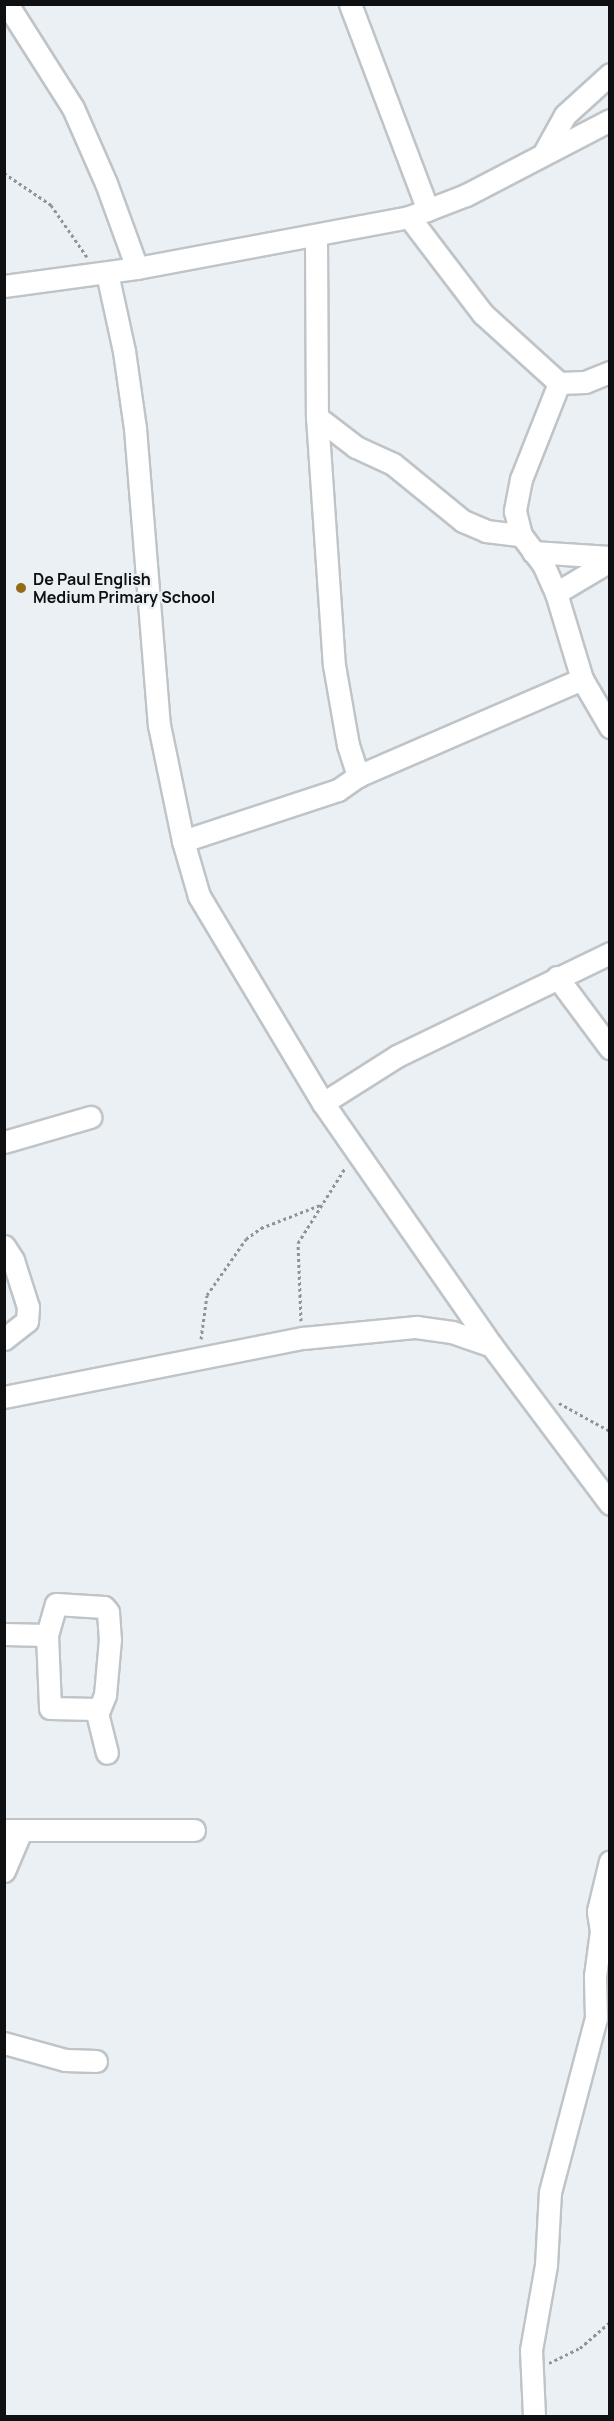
<!DOCTYPE html>
<style>
body{margin:0}
#map{position:relative;width:614px;height:2421px;overflow:hidden;background:#eaf0f4;font-family:Manrope,sans-serif}
div>[style]{position:absolute}
[style*='--x']{left:calc(var(--x)*1px);top:calc(var(--y)*1px);width:calc(var(--w)*1px);rotate:calc(var(--a)*1deg)}
.path>*{height:3px;margin-top:-1.5px;transform-origin:0;background:repeating-linear-gradient(90deg,#8f9496 0 3px,transparent 0 6px)}
.roads{filter:drop-shadow(2px 0 #bec4c8) drop-shadow(-2px 0 #bec4c8) drop-shadow(0 2px #bec4c8) drop-shadow(0 -2px #bec4c8)}
.minor>*{height:21px;margin:-10.5px;padding:0 10.5px;transform-origin:10.5px;border-radius:10.5px;background:#fff}
.dots>*{width:16px;height:16px;translate:-50% -50%;box-sizing:border-box;border:3px solid #eaf0f4;border-radius:50%}
span{translate:-50% -50%;white-space:nowrap;text-align:center;line-height:1.15;-webkit-text-stroke:4.5px #eaf0f4;paint-order:stroke}
.poi-label{font-size:16px;color:#0e1011;font-weight:700}
.left{translate:0 -50%;text-align:left}
.frame{position:absolute;inset:0;border:6px solid #0e1011;pointer-events:none}
</style>
<div id="map">
<div class="path">
<div style="--x:4;--y:173;--w:57;--a:34.2"></div>
<div style="--x:51;--y:205;--w:63;--a:55.3"></div>
<div style="--x:301;--y:1321;--w:78;--a:-92.2"></div>
<div style="--x:298;--y:1243;--w:89;--a:-57.9"></div>
<div style="--x:201;--y:1339;--w:44;--a:-82.2"></div>
<div style="--x:207;--y:1295;--w:68;--a:-55.1"></div>
<div style="--x:246;--y:1239;--w:19;--a:-36"></div>
<div style="--x:261;--y:1228;--w:66;--a:-21.2"></div>
<div style="--x:559;--y:1403;--w:58;--a:28.8"></div>
<div style="--x:549;--y:2363;--w:34;--a:-26"></div>
<div style="--x:580;--y:2348;--w:40;--a:-41"></div>
</div>
<div class="roads">
<div class="minor">
<div style="--x:7;--y:4;--w:123;--a:57.6"></div>
<div style="--x:73;--y:108;--w:82;--a:66.3"></div>
<div style="--x:106;--y:183;--w:90;--a:70"></div>
<div style="--x:350;--y:4;--w:220;--a:69.3"></div>
<div style="--x:545;--y:151;--w:41;--a:-60.9"></div>
<div style="--x:565;--y:115;--w:61;--a:-42.3"></div>
<div style="--x:409;--y:217;--w:122;--a:52.7"></div>
<div style="--x:483;--y:314;--w:103;--a:42.2"></div>
<div style="--x:559;--y:383;--w:26;--a:-2"></div>
<div style="--x:585;--y:382;--w:27;--a:-22"></div>
<div style="--x:316;--y:237;--w:180;--a:89.7"></div>
<div style="--x:317;--y:417;--w:249;--a:86.1"></div>
<div style="--x:334;--y:665;--w:81;--a:80.1"></div>
<div style="--x:348;--y:745;--w:33;--a:72"></div>
<div style="--x:107;--y:273;--w:80;--a:77.7"></div>
<div style="--x:124;--y:351;--w:78;--a:81.9"></div>
<div style="--x:135;--y:428;--w:298;--a:85.4"></div>
<div style="--x:159;--y:725;--w:118;--a:78.3"></div>
<div style="--x:183;--y:841;--w:57;--a:73.8"></div>
<div style="--x:199;--y:896;--w:241;--a:59.1"></div>
<div style="--x:323;--y:1103;--w:296;--a:55.2"></div>
<div style="--x:4;--y:286;--w:134;--a:-7.7"></div>
<div style="--x:137;--y:268;--w:277;--a:-10.6"></div>
<div style="--x:409;--y:217;--w:61;--a:-21.1"></div>
<div style="--x:466;--y:195;--w:162;--a:-27.5"></div>
<div style="--x:559;--y:383;--w:103;--a:111.6"></div>
<div style="--x:521;--y:479;--w:33;--a:101"></div>
<div style="--x:515;--y:511;--w:25;--a:76"></div>
<div style="--x:521;--y:535;--w:36;--a:53"></div>
<div style="--x:543;--y:564;--w:32;--a:66"></div>
<div style="--x:556;--y:593;--w:90;--a:73.2"></div>
<div style="--x:582;--y:679;--w:56;--a:59.7"></div>
<div style="--x:317;--y:417;--w:49;--a:37.6"></div>
<div style="--x:356;--y:447;--w:41;--a:24.7"></div>
<div style="--x:393;--y:464;--w:90;--a:39.2"></div>
<div style="--x:463;--y:521;--w:25;--a:23"></div>
<div style="--x:486;--y:531;--w:35;--a:7"></div>
<div style="--x:533;--y:552;--w:77;--a:3.7"></div>
<div style="--x:556;--y:593;--w:63;--a:-30.7"></div>
<div style="--x:183;--y:841;--w:163;--a:-18.2"></div>
<div style="--x:338;--y:790;--w:24;--a:-35"></div>
<div style="--x:358;--y:776;--w:244;--a:-23.4"></div>
<div style="--x:557;--y:977;--w:89;--a:53.3"></div>
<div style="--x:323;--y:1103;--w:88;--a:-32.4"></div>
<div style="--x:397;--y:1056;--w:237;--a:-25.8"></div>
<div style="--x:4;--y:1142;--w:90;--a:-16.2"></div>
<div style="--x:4;--y:1246;--w:17;--a:57"></div>
<div style="--x:13;--y:1260;--w:49;--a:72.3"></div>
<div style="--x:28;--y:1307;--w:14;--a:94"></div>
<div style="--x:27;--y:1321;--w:29;--a:142"></div>
<div style="--x:4;--y:1397;--w:305;--a:-11.2"></div>
<div style="--x:303;--y:1338;--w:114;--a:-5.6"></div>
<div style="--x:416;--y:1327;--w:36;--a:8"></div>
<div style="--x:452;--y:1332;--w:42;--a:19.3"></div>
<div style="--x:492;--y:1346;--w:197;--a:53.2"></div>
<div style="--x:4;--y:1634;--w:43;--a:1.3"></div>
<div style="--x:47;--y:1635;--w:32;--a:-74"></div>
<div style="--x:56;--y:1604;--w:48;--a:3.6"></div>
<div style="--x:104;--y:1607;--w:6;--a:51"></div>
<div style="--x:108;--y:1612;--w:27;--a:86"></div>
<div style="--x:110;--y:1639;--w:56;--a:95.1"></div>
<div style="--x:105;--y:1695;--w:18;--a:112"></div>
<div style="--x:47;--y:1635;--w:73;--a:87.6"></div>
<div style="--x:50;--y:1708;--w:46;--a:1.2"></div>
<div style="--x:96;--y:1709;--w:45;--a:76"></div>
<div style="--x:4;--y:1830;--w:190;--a:0"></div>
<div style="--x:4;--y:1871;--w:43;--a:-67"></div>
<div style="--x:4;--y:2043;--w:63;--a:15.6"></div>
<div style="--x:65;--y:2060;--w:31;--a:2"></div>
<div style="--x:534;--y:2416;--w:66;--a:-92.6"></div>
<div style="--x:531;--y:2350;--w:86;--a:-80"></div>
<div style="--x:546;--y:2265;--w:73;--a:-86.9"></div>
<div style="--x:550;--y:2192;--w:180;--a:-75.2"></div>
<div style="--x:596;--y:2018;--w:42;--a:-91.4"></div>
<div style="--x:595;--y:1976;--w:45;--a:-82.4"></div>
<div style="--x:601;--y:1931;--w:20;--a:-99"></div>
<div style="--x:598;--y:1911;--w:51;--a:-76.5"></div>
</div>
</div>
<div class="dots">
<div style="left:21px;top:588px;background:#936b14"></div>
</div>
<div class="poi-label">
<span class="left" style="left:33px;top:588px">De Paul English<br>Medium Primary School</span>
</div>
<div class="frame"></div>
</div>
